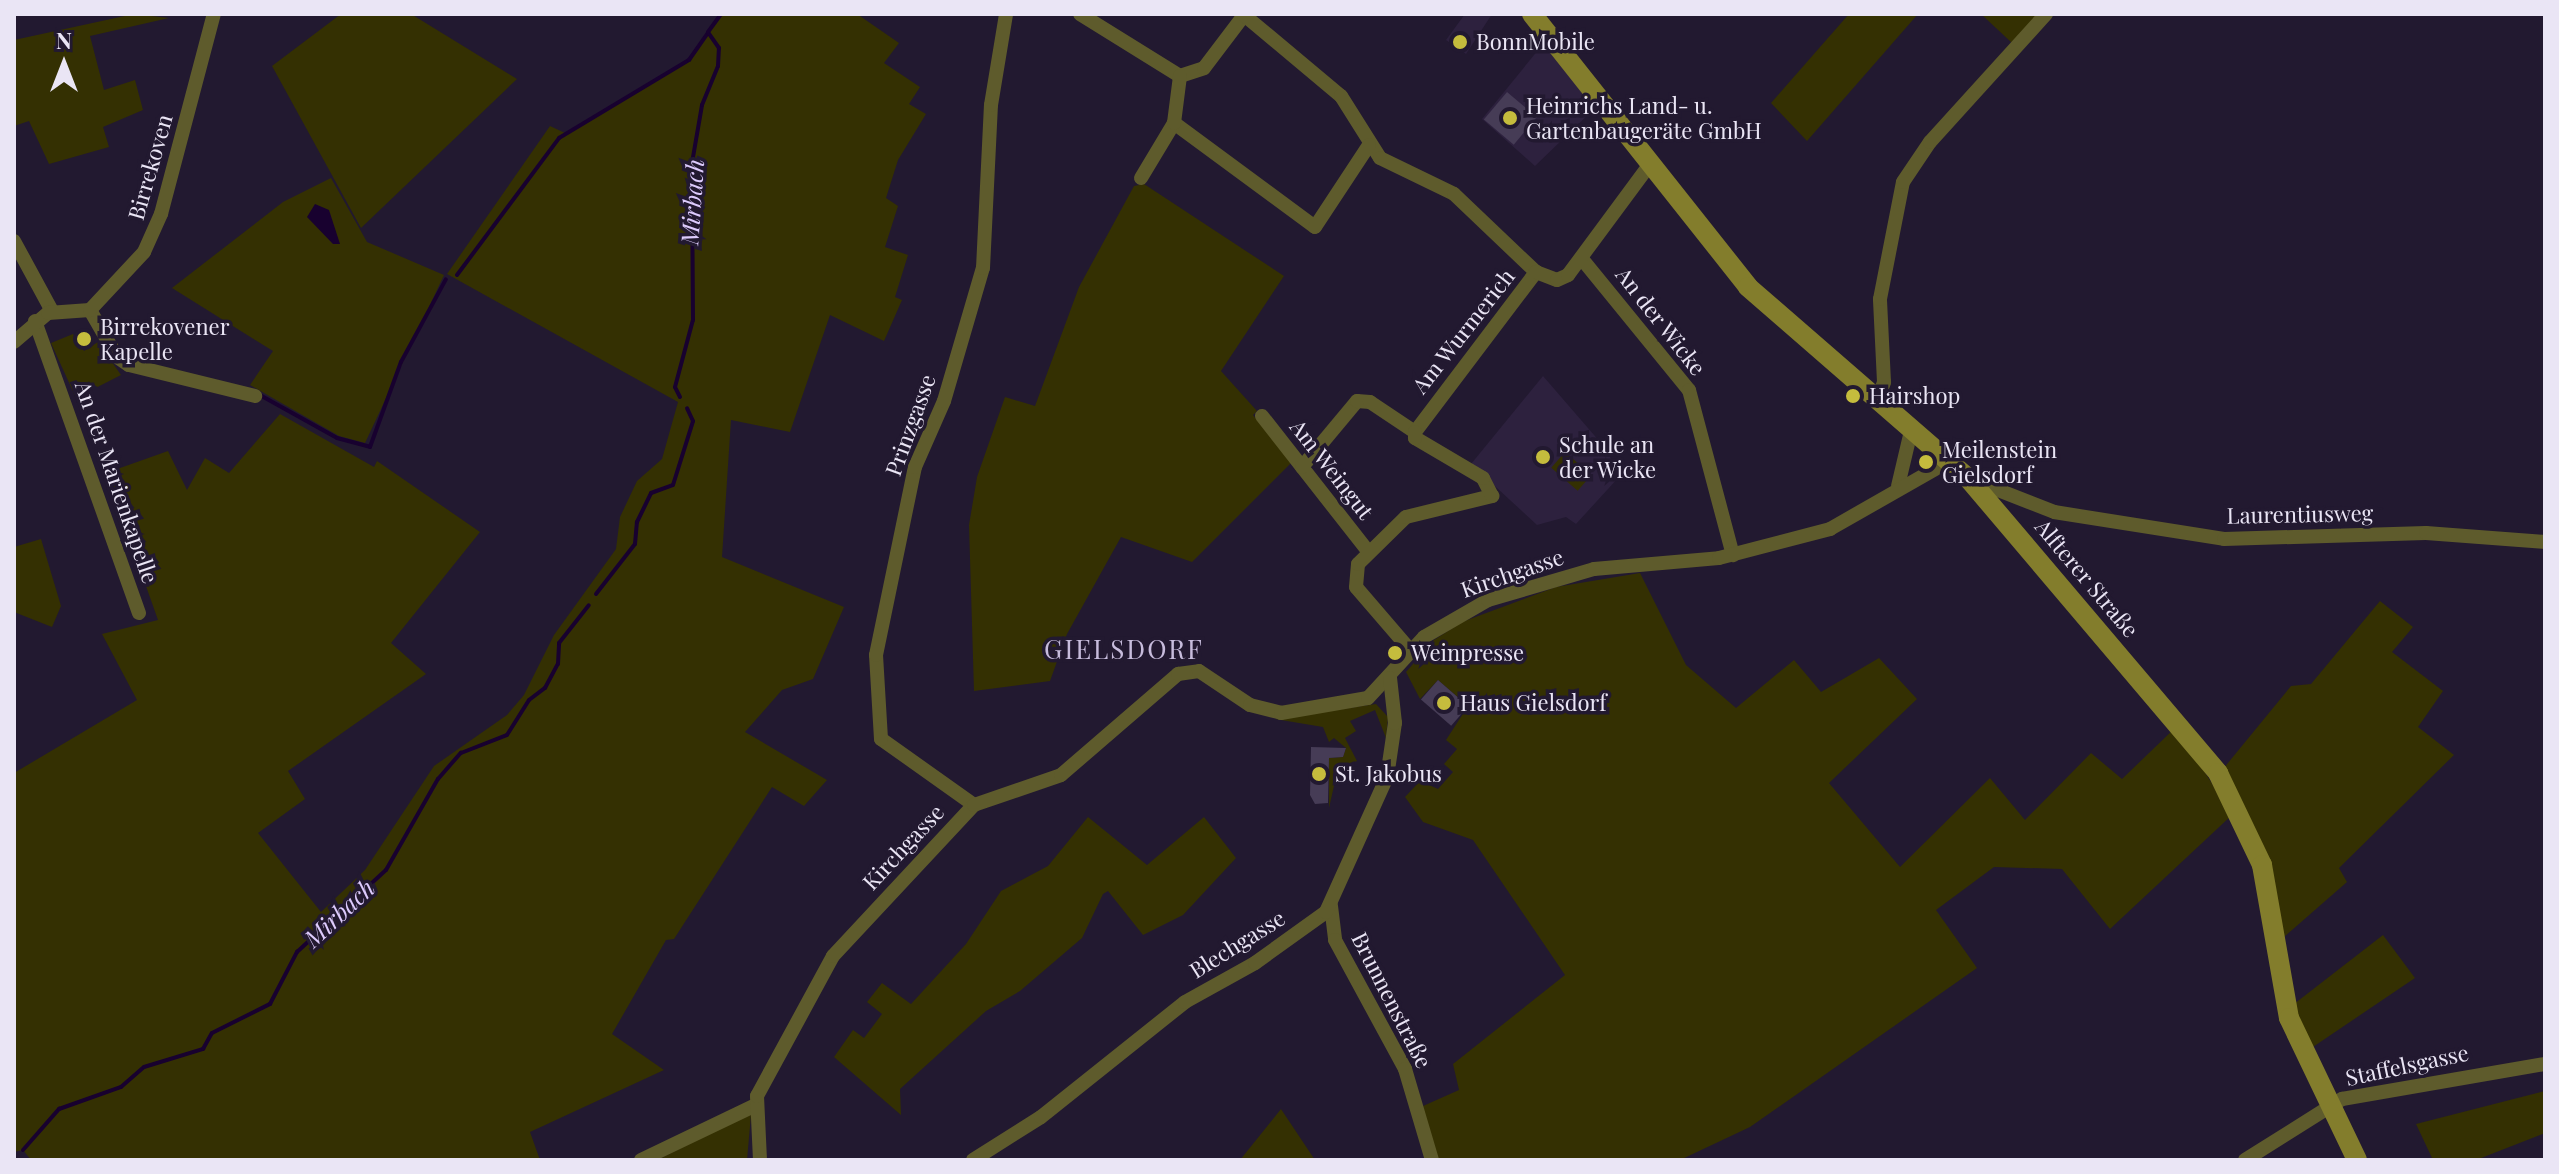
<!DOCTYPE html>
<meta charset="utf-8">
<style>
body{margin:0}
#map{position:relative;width:2559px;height:1174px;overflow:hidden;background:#221930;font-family:"Playfair Display",serif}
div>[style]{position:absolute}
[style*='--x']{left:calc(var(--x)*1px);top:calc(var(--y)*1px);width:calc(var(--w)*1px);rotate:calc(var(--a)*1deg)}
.built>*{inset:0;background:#2d213e}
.green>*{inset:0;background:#343002;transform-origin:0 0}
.water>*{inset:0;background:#18012f}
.stream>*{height:4px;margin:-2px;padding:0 2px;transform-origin:2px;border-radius:2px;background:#18012f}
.building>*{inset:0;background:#463c56;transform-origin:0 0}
.street>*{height:14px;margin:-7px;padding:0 7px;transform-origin:7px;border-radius:7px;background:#5e5b2c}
.secondary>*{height:20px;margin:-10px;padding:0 10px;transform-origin:10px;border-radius:10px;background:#837d2c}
.dots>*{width:22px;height:22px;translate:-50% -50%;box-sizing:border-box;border:4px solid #221930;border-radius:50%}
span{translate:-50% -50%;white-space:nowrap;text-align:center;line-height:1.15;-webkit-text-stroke:7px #221930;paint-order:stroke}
.poi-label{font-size:22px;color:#eae5f5}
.left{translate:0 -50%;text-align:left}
.street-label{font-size:22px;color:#eae5f5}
.water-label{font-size:24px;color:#ddcbfd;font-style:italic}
.quarter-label{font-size:26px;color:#c7bcdc;letter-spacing:2px}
.frame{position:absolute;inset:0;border:16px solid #eae5f5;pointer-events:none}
.north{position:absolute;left:24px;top:24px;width:80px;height:80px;-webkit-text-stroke:6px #221930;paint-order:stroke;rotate:0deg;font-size:22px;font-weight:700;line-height:32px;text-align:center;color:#eae5f5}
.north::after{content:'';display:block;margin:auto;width:28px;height:36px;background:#eae5f5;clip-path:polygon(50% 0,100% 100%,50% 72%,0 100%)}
</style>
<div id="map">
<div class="built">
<div style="clip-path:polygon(1465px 14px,1492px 14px,1466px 54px,1446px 40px)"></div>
<div style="clip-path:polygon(1543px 44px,1595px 108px,1535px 166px,1482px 119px)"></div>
<div style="clip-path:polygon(1543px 376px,1607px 450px,1619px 477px,1576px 524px,1566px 517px,1537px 525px,1471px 464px)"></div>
</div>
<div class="green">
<div style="clip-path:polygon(134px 14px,169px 18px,90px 36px,104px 90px,135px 80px,143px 110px,103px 127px,109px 147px,49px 164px,29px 121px,14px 126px,14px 40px)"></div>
<div style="clip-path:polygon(341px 14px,411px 14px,517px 79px,361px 228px,272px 66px)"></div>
<div style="clip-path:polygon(721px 14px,857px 14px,899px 43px,884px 63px,920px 87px,909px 104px,926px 114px,898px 160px,886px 198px,898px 206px,885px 247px,908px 255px,895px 297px,902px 300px,884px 341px,830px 315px,790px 432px,731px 420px,722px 557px,844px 607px,813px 679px,782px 690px,745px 732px,827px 780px,804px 806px,772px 787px,674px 939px,666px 940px,612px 1034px,664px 1070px,530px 1132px,540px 1160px,31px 1160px,23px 1150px,14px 1152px,14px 773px,137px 700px,102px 634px,158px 620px,106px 473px,168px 451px,187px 490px,205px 458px,229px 473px,280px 414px,374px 467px,377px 461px,480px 532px,391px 643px,426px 674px,288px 771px,305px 799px,258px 833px,321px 912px,365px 870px,434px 766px,507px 715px,524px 695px,554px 635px,616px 549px,620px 517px,637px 481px,662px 459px,678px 402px,447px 274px,550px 126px,565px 133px,689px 60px)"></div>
<div style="clip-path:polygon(1849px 14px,1918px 14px,1807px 141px,1771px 103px)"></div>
<div style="clip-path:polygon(1981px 14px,2039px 14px,2012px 43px)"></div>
<div style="clip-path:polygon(331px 178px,367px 242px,444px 275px,365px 443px,339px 436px,250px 385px,273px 351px,172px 288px,283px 202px)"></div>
<div style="clip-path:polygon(1144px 184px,1284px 276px,1221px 371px,1257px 411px,1253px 415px,1291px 463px,1192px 562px,1121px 537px,1067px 634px,1050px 681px,974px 691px,969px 525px,977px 477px,1005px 397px,1035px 406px,1079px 287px,1134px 186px)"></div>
<div style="clip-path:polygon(73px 334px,84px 351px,98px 342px,121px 375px,76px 398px,51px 343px)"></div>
<div style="left:1565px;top:452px;width:35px;height:21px;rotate:41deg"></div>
<div style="clip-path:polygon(41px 539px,61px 606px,52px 627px,14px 612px,14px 547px)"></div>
<div style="clip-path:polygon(1640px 573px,1686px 665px,1736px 708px,1794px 660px,1821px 692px,1879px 658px,1917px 699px,1829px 783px,1900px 867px,1990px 778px,2025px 820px,2091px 753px,2122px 779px,2176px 727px,2232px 815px,2110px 929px,2062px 869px,1994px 867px,1936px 910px,1977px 968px,1750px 1127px,1680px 1160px,1435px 1160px,1423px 1106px,1459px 1090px,1453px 1064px,1565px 975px,1473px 840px,1423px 822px,1405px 797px,1420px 781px,1438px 789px,1453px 772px,1444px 764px,1457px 749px,1446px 740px,1468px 706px,1438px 680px,1420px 699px,1406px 672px,1434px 640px,1462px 622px,1556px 587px)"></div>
<div style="clip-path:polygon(2380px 601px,2413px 627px,2392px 652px,2443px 691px,2418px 727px,2454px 755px,2339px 868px,2347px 882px,2284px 937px,2268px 857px,2223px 769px,2291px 686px,2311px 684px)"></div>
<div style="clip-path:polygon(1376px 704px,1388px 717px,1386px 738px,1375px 710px,1350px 721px,1356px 731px,1345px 738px,1357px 761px,1338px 768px,1329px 808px,1329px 758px,1343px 757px,1346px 748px,1334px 738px,1329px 742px,1323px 727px,1275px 719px)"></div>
<div style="clip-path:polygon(1088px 817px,1147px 865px,1204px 817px,1236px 858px,1183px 915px,1143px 935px,1108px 891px,1103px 894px,1082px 938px,1020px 991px,986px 1011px,900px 1089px,901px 1115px,834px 1057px,853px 1030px,864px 1038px,882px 1014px,867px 1002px,882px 983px,911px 1004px,966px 944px,1001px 891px,1048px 866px)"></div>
<div style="clip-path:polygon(2383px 935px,2415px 978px,2310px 1049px,2294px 1004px)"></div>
<div style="clip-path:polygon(2545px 1091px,2545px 1133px,2476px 1160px,2433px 1160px,2416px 1124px)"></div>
<div style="clip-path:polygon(1281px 1109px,1315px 1160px,1239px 1160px,1240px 1160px)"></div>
<div style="clip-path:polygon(751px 1115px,747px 1160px,657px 1160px,737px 1120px)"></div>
</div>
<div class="water">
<div style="clip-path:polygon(315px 204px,329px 210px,340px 244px,333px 244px,307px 217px)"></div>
</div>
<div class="stream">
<div style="--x:457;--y:275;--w:171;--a:-53.3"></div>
<div style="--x:559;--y:138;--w:152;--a:-31"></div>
<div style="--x:689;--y:60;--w:33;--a:-55"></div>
<div style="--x:258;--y:394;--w:90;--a:29.1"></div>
<div style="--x:337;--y:438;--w:34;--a:15"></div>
<div style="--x:370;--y:447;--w:90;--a:-70"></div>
<div style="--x:401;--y:362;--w:94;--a:-61.5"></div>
<div style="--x:680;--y:397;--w:11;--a:-117"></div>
<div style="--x:675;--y:387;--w:69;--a:-75"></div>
<div style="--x:693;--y:320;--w:157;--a:-90.4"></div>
<div style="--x:692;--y:163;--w:59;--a:-80.2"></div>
<div style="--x:702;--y:105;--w:42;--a:-67.7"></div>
<div style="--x:718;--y:66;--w:18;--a:-87"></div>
<div style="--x:719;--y:48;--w:19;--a:-125"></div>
<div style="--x:708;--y:32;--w:22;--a:-54"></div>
<div style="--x:596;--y:594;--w:63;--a:-52"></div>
<div style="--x:635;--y:544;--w:22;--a:-85"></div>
<div style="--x:637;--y:522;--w:32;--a:-64"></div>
<div style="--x:651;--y:493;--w:23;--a:-20"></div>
<div style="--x:673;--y:485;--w:67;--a:-72.6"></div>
<div style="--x:693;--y:421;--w:14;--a:-115"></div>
<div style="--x:23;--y:1150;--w:55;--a:-48.7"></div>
<div style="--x:59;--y:1109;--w:66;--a:-19.5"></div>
<div style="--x:121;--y:1087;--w:30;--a:-41"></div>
<div style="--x:144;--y:1067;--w:62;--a:-17"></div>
<div style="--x:203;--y:1049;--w:18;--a:-61"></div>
<div style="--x:212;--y:1033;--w:65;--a:-26.6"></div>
<div style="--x:270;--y:1004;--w:59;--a:-62.6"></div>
<div style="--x:297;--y:952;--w:121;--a:-42.7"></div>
<div style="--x:386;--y:870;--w:105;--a:-60.3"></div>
<div style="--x:438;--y:779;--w:35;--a:-49"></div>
<div style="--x:461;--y:753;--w:49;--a:-21.4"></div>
<div style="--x:507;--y:735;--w:41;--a:-57.8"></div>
<div style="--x:529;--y:700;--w:20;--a:-37"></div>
<div style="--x:545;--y:688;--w:27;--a:-62"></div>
<div style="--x:558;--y:664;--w:21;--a:-87"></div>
<div style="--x:559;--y:643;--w:48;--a:-51.7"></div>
</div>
<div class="building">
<div style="left:1507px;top:92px;width:39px;height:36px;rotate:40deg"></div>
<div style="left:1438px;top:680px;width:40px;height:26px;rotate:41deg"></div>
<div style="clip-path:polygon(1311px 747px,1346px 748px,1343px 757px,1329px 758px,1328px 803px,1315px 804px,1310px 795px)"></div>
</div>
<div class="street">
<div style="--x:1080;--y:14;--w:118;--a:31.8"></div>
<div style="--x:1180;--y:76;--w:25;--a:-18"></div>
<div style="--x:1204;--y:68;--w:68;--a:-52.8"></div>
<div style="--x:1244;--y:15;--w:126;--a:39.9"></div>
<div style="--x:1341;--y:96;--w:73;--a:57.8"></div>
<div style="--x:1380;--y:158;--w:82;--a:25.9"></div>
<div style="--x:1454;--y:194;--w:113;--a:43.6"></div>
<div style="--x:1174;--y:123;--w:175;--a:36.4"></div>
<div style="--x:1315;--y:227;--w:98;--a:-56.6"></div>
<div style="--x:1141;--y:178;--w:64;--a:-59"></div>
<div style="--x:1174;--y:123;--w:47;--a:-82.7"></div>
<div style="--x:14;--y:241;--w:80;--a:61.5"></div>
<div style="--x:1582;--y:259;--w:169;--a:50.8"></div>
<div style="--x:1689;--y:390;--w:171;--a:75.1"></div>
<div style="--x:90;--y:310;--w:54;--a:60.1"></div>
<div style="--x:117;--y:357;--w:14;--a:34"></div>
<div style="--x:129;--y:365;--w:130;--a:13.8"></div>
<div style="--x:35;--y:321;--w:310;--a:70.4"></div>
<div style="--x:14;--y:342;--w:45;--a:-40.5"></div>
<div style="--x:48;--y:313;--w:42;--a:-4.1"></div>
<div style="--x:90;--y:310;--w:79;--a:-47"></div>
<div style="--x:144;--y:252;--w:42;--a:-65.9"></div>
<div style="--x:161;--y:214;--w:207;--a:-75.2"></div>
<div style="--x:1878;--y:398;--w:17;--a:-69"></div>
<div style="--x:1884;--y:382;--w:83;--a:-92.8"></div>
<div style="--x:1880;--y:299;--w:119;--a:-78.9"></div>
<div style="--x:1903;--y:182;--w:48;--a:-56"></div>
<div style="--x:1930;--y:142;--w:173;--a:-47.8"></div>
<div style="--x:1262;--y:416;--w:170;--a:51.9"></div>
<div style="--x:1302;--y:467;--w:86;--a:-50.2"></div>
<div style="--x:1357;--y:401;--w:13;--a:4"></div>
<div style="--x:1370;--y:402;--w:54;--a:33.7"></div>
<div style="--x:1415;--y:432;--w:201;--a:-52.9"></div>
<div style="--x:1536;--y:272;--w:22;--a:21"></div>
<div style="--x:1557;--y:280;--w:12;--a:-24"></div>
<div style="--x:1568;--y:275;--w:134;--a:-53.5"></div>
<div style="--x:1970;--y:479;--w:90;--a:21.4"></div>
<div style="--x:2054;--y:512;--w:172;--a:9"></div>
<div style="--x:2224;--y:539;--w:202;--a:-1.7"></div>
<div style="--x:2426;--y:533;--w:119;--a:4.3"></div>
<div style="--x:1898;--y:486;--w:61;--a:-76.7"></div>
<div style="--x:1411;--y:651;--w:84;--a:-130.7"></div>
<div style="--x:1356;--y:587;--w:23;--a:-85"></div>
<div style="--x:1358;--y:564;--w:67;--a:-44.4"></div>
<div style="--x:1406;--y:517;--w:89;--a:-13.7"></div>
<div style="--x:1492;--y:496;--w:20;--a:-117"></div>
<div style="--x:1483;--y:478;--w:79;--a:-149.5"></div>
<div style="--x:1415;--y:438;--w:6;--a:-90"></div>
<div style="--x:974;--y:805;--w:114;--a:-144.6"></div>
<div style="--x:881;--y:739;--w:84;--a:-93.4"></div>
<div style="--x:876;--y:655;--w:192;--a:-78.3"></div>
<div style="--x:915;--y:467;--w:72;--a:-66.3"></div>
<div style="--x:944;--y:401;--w:139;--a:-73.7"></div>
<div style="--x:983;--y:268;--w:163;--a:-87.2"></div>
<div style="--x:991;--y:105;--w:92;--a:-80.6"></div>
<div style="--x:1331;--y:906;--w:34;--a:83"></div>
<div style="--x:1335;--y:940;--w:147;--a:61.5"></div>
<div style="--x:1405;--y:1069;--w:95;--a:73.5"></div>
<div style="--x:641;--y:1160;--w:127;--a:-25.6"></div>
<div style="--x:760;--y:1160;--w:64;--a:-92.7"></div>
<div style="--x:757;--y:1096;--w:159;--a:-61.5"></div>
<div style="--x:833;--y:956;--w:207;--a:-47"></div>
<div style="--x:974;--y:805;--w:92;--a:-19"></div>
<div style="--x:1061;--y:775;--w:155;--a:-40.8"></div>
<div style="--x:1178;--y:674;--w:21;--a:-8"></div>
<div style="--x:1199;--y:671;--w:61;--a:33.7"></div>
<div style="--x:1250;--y:705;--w:32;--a:14"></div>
<div style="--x:1281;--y:713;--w:88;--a:-9.8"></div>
<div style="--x:1368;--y:698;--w:83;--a:-47.4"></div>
<div style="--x:1424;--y:637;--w:74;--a:-30"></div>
<div style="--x:1488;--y:600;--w:110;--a:-16.3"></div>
<div style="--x:1594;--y:569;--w:125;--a:-5"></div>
<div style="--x:1719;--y:558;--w:115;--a:-14.6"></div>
<div style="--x:1830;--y:529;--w:137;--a:-29.7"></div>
<div style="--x:973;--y:1160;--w:80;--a:-32.3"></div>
<div style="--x:1041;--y:1117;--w:184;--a:-38.6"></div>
<div style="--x:1185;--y:1002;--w:80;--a:-29.1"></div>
<div style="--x:1255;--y:963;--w:87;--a:-35.7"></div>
<div style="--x:1326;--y:912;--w:148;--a:-65.7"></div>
<div style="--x:1387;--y:777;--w:55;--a:-81.6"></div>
<div style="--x:1395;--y:723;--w:45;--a:-96.3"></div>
<div style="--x:2245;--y:1160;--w:115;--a:-32.2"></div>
<div style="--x:2342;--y:1099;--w:206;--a:-9.8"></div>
</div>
<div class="secondary">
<div style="--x:1532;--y:14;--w:348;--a:51.6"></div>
<div style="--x:1748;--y:287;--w:291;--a:41"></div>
<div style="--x:1968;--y:478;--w:387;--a:49.7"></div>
<div style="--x:2218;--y:773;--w:102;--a:64.4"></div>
<div style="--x:2262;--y:865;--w:155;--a:80"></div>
<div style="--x:2289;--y:1018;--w:157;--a:64.4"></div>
</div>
<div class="dots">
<div style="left:1460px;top:42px;background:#c5bc3d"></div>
<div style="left:1510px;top:118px;background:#c5bc3d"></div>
<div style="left:84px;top:339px;background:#c5bc3d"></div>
<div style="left:1853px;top:396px;background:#c5bc3d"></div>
<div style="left:1543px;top:457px;background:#c5bc3d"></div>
<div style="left:1926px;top:462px;background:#c5bc3d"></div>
<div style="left:1395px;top:653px;background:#c5bc3d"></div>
<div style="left:1444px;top:703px;background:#c5bc3d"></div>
<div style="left:1319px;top:774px;background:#c5bc3d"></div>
</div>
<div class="poi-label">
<span class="left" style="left:1476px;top:42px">BonnMobile</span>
<span class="left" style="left:1526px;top:118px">Heinrichs Land- u.<br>Gartenbaugeräte GmbH</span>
<span class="left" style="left:100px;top:339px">Birrekovener<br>Kapelle</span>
<span class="left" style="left:1869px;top:396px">Hairshop</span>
<span class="left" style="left:1559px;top:457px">Schule an<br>der Wicke</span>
<span class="left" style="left:1942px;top:462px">Meilenstein<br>Gielsdorf</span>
<span class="left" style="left:1411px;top:653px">Weinpresse</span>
<span class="left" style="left:1460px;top:703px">Haus Gielsdorf</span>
<span class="left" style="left:1335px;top:774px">St. Jakobus</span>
</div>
<div class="street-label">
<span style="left:150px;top:167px;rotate:-74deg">Birrekoven</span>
<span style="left:1661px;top:321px;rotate:52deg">An der Wicke</span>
<span style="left:1463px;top:331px;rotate:-52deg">Am Wurmerich</span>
<span style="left:910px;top:425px;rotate:-70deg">Prinzgasse</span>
<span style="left:1332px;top:469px;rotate:52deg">Am Weingut</span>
<span style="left:117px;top:482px;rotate:71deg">An der Marienkapelle</span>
<span style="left:2300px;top:514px;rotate:-1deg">Laurentiusweg</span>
<span style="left:1512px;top:573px;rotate:-19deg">Kirchgasse</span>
<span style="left:2087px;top:578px;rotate:50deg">Alfterer Straße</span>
<span style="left:903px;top:847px;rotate:-47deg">Kirchgasse</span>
<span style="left:1237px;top:944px;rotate:-32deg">Blechgasse</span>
<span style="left:1392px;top:1000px;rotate:63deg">Brunnenstraße</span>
<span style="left:2407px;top:1065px;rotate:-12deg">Staffelsgasse</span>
</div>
<div class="water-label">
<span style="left:692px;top:202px;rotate:-86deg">Mirbach</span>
<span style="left:339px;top:913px;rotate:-43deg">Mirbach</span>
</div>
<div class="quarter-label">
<span style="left:1124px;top:649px">GIELSDORF</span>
</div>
<div class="frame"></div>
<div class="north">N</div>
</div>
